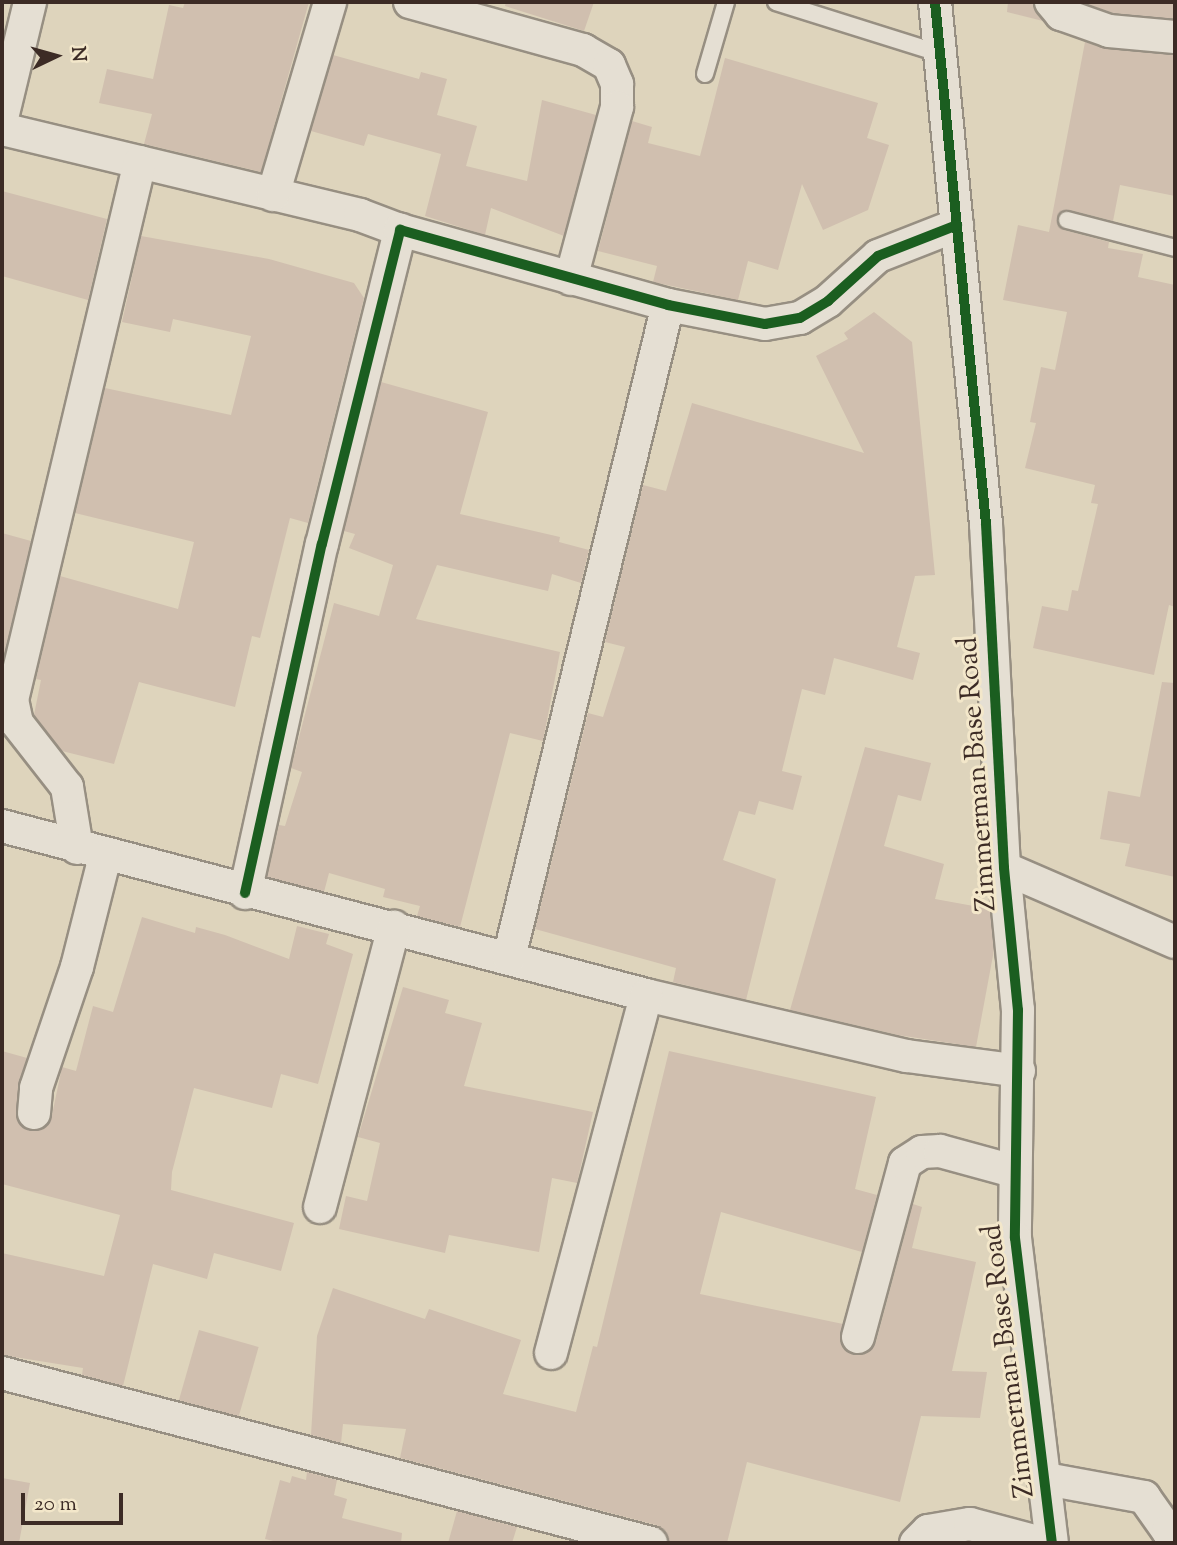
<!DOCTYPE html>
<style>
body{margin:0}
#map{position:relative;width:1177px;height:1545px;overflow:hidden;background:#ded4bc;font-family:"Sorts Mill Goudy",serif}
div>[style]{position:absolute}
[style*='--x']{left:calc(var(--x)*1px);top:calc(var(--y)*1px);width:calc(var(--w)*1px);rotate:calc(var(--a)*1deg)}
.building>*{inset:0;background:#d0bfaf;transform-origin:0 0}
.roads{filter:drop-shadow(2px 0 #978f82) drop-shadow(-2px 0 #978f82) drop-shadow(0 2px #978f82) drop-shadow(0 -2px #978f82)}
.service>*{height:16px;margin:-8px;padding:0 8px;transform-origin:8px;border-radius:8px;background:#e5dfd3}
.minor>*{height:32px;margin:-16px;padding:0 16px;transform-origin:16px;border-radius:16px;background:#e5dfd3}
.cycleway>*{height:10px;margin:-5px;padding:0 5px;transform-origin:5px;border-radius:5px;background:#1b5e20}
span{translate:-50% -50%;white-space:nowrap;text-align:center;line-height:1.15;-webkit-text-stroke:6px #f3e7ca;paint-order:stroke}
.street-label{font-size:28px;color:#3c2b25}
.frame{position:absolute;inset:0;border:4px solid #3c2b25;pointer-events:none}
.north{position:absolute;left:21px;top:21px;width:70px;height:70px;-webkit-text-stroke:5px #f3e7ca;paint-order:stroke;rotate:85deg;font-size:19px;font-weight:700;line-height:28px;text-align:center;color:#3c2b25}
.north::after{content:'';display:block;margin:auto;width:24px;height:32px;background:#3c2b25;clip-path:polygon(50% 0,100% 100%,50% 72%,0 100%)}
.scale{position:absolute;left:21px;top:1493px;width:102px;height:32px;box-sizing:border-box;border:4px solid #3c2b25;border-top:0;padding-left:9px;font-size:21px;line-height:24px;white-space:nowrap;color:#3c2b25;-webkit-text-stroke:5px #f3e7ca;paint-order:stroke}
</style>
<div id="map">
<div class="building">
<div style="clip-path:polygon(185px 2px,309px 2px,261px 172px,144px 144px,152px 114px,99px 103px,107px 69px,153px 79px,169px 5px,183px 8px)"></div>
<div style="clip-path:polygon(506px 2px,594px 2px,584px 31px,505px 6px)"></div>
<div style="clip-path:polygon(1008px 2px,1033px 2px,1043px 21px,1007px 12px)"></div>
<div style="clip-path:polygon(1081px 2px,1175px 2px,1175px 19px,1113px 13px)"></div>
<div style="clip-path:polygon(1085px 42px,1107px 49px,1175px 55px,1175px 196px,1120px 185px,1113px 221px,1069px 210px,1057px 218px,1064px 230px,1109px 242px,1108px 248px,1143px 254px,1138px 277px,1175px 285px,1175px 607px,1169px 605px,1154px 675px,1033px 648px,1042px 606px,1068px 611px,1072px 590px,1078px 591px,1098px 504px,1091px 503px,1095px 485px,1025px 468px,1036px 423px,1030px 422px,1041px 367px,1055px 370px,1067px 312px,1003px 300px,1018px 225px,1049px 232px)"></div>
<div style="clip-path:polygon(333px 55px,419px 79px,421px 72px,447px 79px,437px 115px,477px 126px,466px 166px,527px 181px,542px 100px,596px 115px,564px 236px,491px 208px,485px 235px,425px 216px,441px 154px,368px 134px,364px 146px,311px 131px)"></div>
<div style="clip-path:polygon(725px 58px,878px 103px,867px 138px,889px 145px,868px 210px,823px 230px,802px 184px,778px 270px,748px 261px,738px 300px,653px 282px,657px 266px,598px 251px,632px 121px,652px 127px,648px 143px,700px 156px)"></div>
<div style="clip-path:polygon(2px 191px,107px 219px,88px 300px,2px 276px)"></div>
<div style="clip-path:polygon(141px 236px,269px 259px,354px 283px,364px 298px,308px 523px,290px 518px,260px 638px,252px 636px,235px 707px,139px 682px,114px 764px,62px 751px,34px 715px,41px 680px,36px 679px,60px 576px,178px 609px,194px 542px,75px 513px,105px 388px,231px 415px,251px 336px,173px 319px,170px 332px,122px 322px)"></div>
<div style="clip-path:polygon(874px 312px,912px 342px,935px 575px,915px 576px,897px 647px,920px 653px,913px 680px,834px 658px,825px 695px,802px 689px,782px 771px,802px 776px,793px 810px,759px 801px,755px 815px,739px 811px,723px 860px,776px 879px,746px 1000px,673px 982px,676px 968px,535px 929px,588px 713px,603px 717px,625px 647px,605px 642px,643px 485px,666px 491px,692px 403px,864px 453px,816px 356px,848px 339px,844px 333px)"></div>
<div style="clip-path:polygon(381px 382px,488px 412px,460px 514px,560px 537px,559px 542px,589px 550px,581px 583px,552px 574px,548px 591px,437px 565px,416px 619px,560px 652px,543px 741px,510px 733px,460px 927px,417px 916px,420px 906px,383px 897px,385px 889px,329px 873px,324px 892px,267px 877px,279px 825px,285px 826px,302px 772px,291px 768px,334px 603px,379px 616px,393px 565px,349px 548px,355px 534px,344px 531px)"></div>
<div style="clip-path:polygon(2px 533px,31px 541px,2px 664px)"></div>
<div style="clip-path:polygon(1162px 682px,1175px 683px,1175px 877px,1125px 866px,1130px 844px,1100px 839px,1108px 791px,1140px 797px)"></div>
<div style="clip-path:polygon(865px 747px,931px 763px,921px 801px,898px 795px,884px 846px,944px 864px,935px 899px,990px 909px,994px 950px,976px 1047px,898px 1035px,790px 1010px)"></div>
<div style="clip-path:polygon(142px 917px,195px 933px,196px 927px,225px 935px,289px 959px,297px 926px,329px 934px,326px 944px,353px 954px,318px 1084px,281px 1074px,272px 1108px,194px 1088px,172px 1172px,171px 1190px,294px 1223px,281px 1271px,214px 1253px,207px 1279px,153px 1264px,123px 1386px,82px 1375px,83px 1368px,2px 1355px,2px 1253px,104px 1276px,120px 1215px,2px 1184px,2px 1051px,27px 1058px,18px 1087px,17px 1120px,32px 1131px,42px 1129px,52px 1115px,62px 1067px,76px 1071px,93px 1006px,113px 1012px)"></div>
<div style="clip-path:polygon(403px 987px,449px 1000px,445px 1013px,482px 1023px,464px 1086px,593px 1112px,577px 1183px,552px 1178px,539px 1252px,449px 1235px,445px 1253px,339px 1229px,346px 1196px,367px 1201px,380px 1143px,358px 1137px)"></div>
<div style="clip-path:polygon(669px 1051px,876px 1097px,855px 1189px,877px 1195px,862px 1252px,721px 1212px,700px 1294px,843px 1324px,840px 1341px,845px 1349px,863px 1354px,876px 1342px,913px 1204px,922px 1207px,912px 1248px,976px 1262px,952px 1371px,987px 1372px,980px 1418px,921px 1416px,900px 1502px,747px 1462px,727px 1543px,669px 1543px,664px 1530px,656px 1525px,400px 1458px,406px 1429px,343px 1424px,341px 1443px,311px 1435px,317px 1336px,333px 1288px,425px 1319px,429px 1309px,521px 1340px,503px 1394px,576px 1412px,593px 1346px,597px 1347px)"></div>
<div style="left:199px;top:1330px;width:62px;height:73px;rotate:16deg"></div>
<div style="clip-path:polygon(307px 1472px,337px 1480px,334px 1495px,347px 1499px,342px 1518px,402px 1533px,401px 1543px,281px 1543px,265px 1539px,280px 1480px,290px 1483px,292px 1476px,306px 1480px)"></div>
<div style="clip-path:polygon(2px 1478px,30px 1483px,19px 1543px,2px 1543px)"></div>
<div style="clip-path:polygon(457px 1511px,517px 1527px,512px 1543px,448px 1543px)"></div>
</div>
<div class="roads">
<div class="service">
<div style="--x:776;--y:2;--w:174;--a:17.4"></div>
<div style="--x:705;--y:74;--w:75;--a:-73.7"></div>
<div style="--x:1067;--y:220;--w:112;--a:14.5"></div>
</div>
<div class="minor">
<div style="--x:410;--y:2;--w:180;--a:15.5"></div>
<div style="--x:583;--y:50;--w:30;--a:30"></div>
<div style="--x:609;--y:65;--w:21;--a:67"></div>
<div style="--x:617;--y:84;--w:23;--a:90"></div>
<div style="--x:617;--y:107;--w:178;--a:105"></div>
<div style="--x:935;--y:2;--w:524;--a:84.42"></div>
<div style="--x:986;--y:524;--w:344;--a:87"></div>
<div style="--x:1004;--y:868;--w:143;--a:84.4"></div>
<div style="--x:1018;--y:1010;--w:228;--a:90.8"></div>
<div style="--x:1015;--y:1238;--w:307;--a:83.1"></div>
<div style="--x:1051;--y:2;--w:16;--a:50"></div>
<div style="--x:1061;--y:14;--w:51;--a:19.5"></div>
<div style="--x:1109;--y:31;--w:66;--a:5.2"></div>
<div style="--x:2;--y:118;--w:119;--a:-76.4"></div>
<div style="--x:2;--y:129;--w:368;--a:13.5"></div>
<div style="--x:360;--y:215;--w:43;--a:20.6"></div>
<div style="--x:273;--y:195;--w:201;--a:-73.5"></div>
<div style="--x:2;--y:826;--w:666;--a:14.7"></div>
<div style="--x:646;--y:995;--w:268;--a:13.2"></div>
<div style="--x:907;--y:1056;--w:113;--a:7.6"></div>
<div style="--x:77;--y:848;--w:62;--a:-99.3"></div>
<div style="--x:67;--y:787;--w:81;--a:-128"></div>
<div style="--x:17;--y:723;--w:24;--a:-102"></div>
<div style="--x:12;--y:700;--w:553;--a:-76.62"></div>
<div style="--x:1004;--y:868;--w:186;--a:23.4"></div>
<div style="--x:245;--y:893;--w:357;--a:-77.6"></div>
<div style="--x:322;--y:544;--w:324;--a:-76"></div>
<div style="--x:400;--y:230;--w:278;--a:15.6"></div>
<div style="--x:668;--y:305;--w:99;--a:11.1"></div>
<div style="--x:765;--y:324;--w:36;--a:-10"></div>
<div style="--x:800;--y:318;--w:33;--a:-31"></div>
<div style="--x:828;--y:301;--w:67;--a:-42"></div>
<div style="--x:878;--y:256;--w:85;--a:-21.4"></div>
<div style="--x:509;--y:958;--w:672;--a:-76.32"></div>
<div style="--x:34;--y:1113;--w:25;--a:-85"></div>
<div style="--x:36;--y:1088;--w:128;--a:-71.3"></div>
<div style="--x:77;--y:967;--w:114;--a:-75.8"></div>
<div style="--x:320;--y:1207;--w:290;--a:-75.2"></div>
<div style="--x:858;--y:1337;--w:180;--a:-74.9"></div>
<div style="--x:905;--y:1163;--w:20;--a:-33"></div>
<div style="--x:922;--y:1152;--w:18;--a:-3"></div>
<div style="--x:940;--y:1151;--w:76;--a:15.3"></div>
<div style="--x:551;--y:1353;--w:370;--a:-75.1"></div>
<div style="--x:2;--y:1373;--w:671;--a:14.68"></div>
<div style="--x:1046;--y:1479;--w:100;--a:10.4"></div>
<div style="--x:1144;--y:1497;--w:42;--a:54.8"></div>
<div style="--x:1168;--y:1531;--w:7;--a:16"></div>
<div style="--x:916;--y:1543;--w:17;--a:-45"></div>
<div style="--x:928;--y:1531;--w:43;--a:-9.5"></div>
<div style="--x:970;--y:1524;--w:74;--a:14.8"></div>
</div>
</div>
<div class="cycleway">
<div style="--x:935;--y:2;--w:524;--a:84.42"></div>
<div style="--x:986;--y:524;--w:344;--a:87"></div>
<div style="--x:1004;--y:868;--w:143;--a:84.4"></div>
<div style="--x:1018;--y:1010;--w:228;--a:90.8"></div>
<div style="--x:1015;--y:1238;--w:307;--a:83.1"></div>
<div style="--x:245;--y:893;--w:357;--a:-77.6"></div>
<div style="--x:322;--y:544;--w:324;--a:-76"></div>
<div style="--x:400;--y:230;--w:278;--a:15.6"></div>
<div style="--x:668;--y:305;--w:99;--a:11.1"></div>
<div style="--x:765;--y:324;--w:36;--a:-10"></div>
<div style="--x:800;--y:318;--w:33;--a:-31"></div>
<div style="--x:828;--y:301;--w:67;--a:-42"></div>
<div style="--x:878;--y:256;--w:85;--a:-21.4"></div>
</div>
<div class="street-label">
<span style="left:978px;top:774px;rotate:-94deg">Zimmerman Base Road</span>
<span style="left:1009px;top:1361px;rotate:-97deg">Zimmerman Base Road</span>
</div>
<div class="frame"></div>
<div class="north">N</div>
<div class="scale">20 m</div>
</div>
